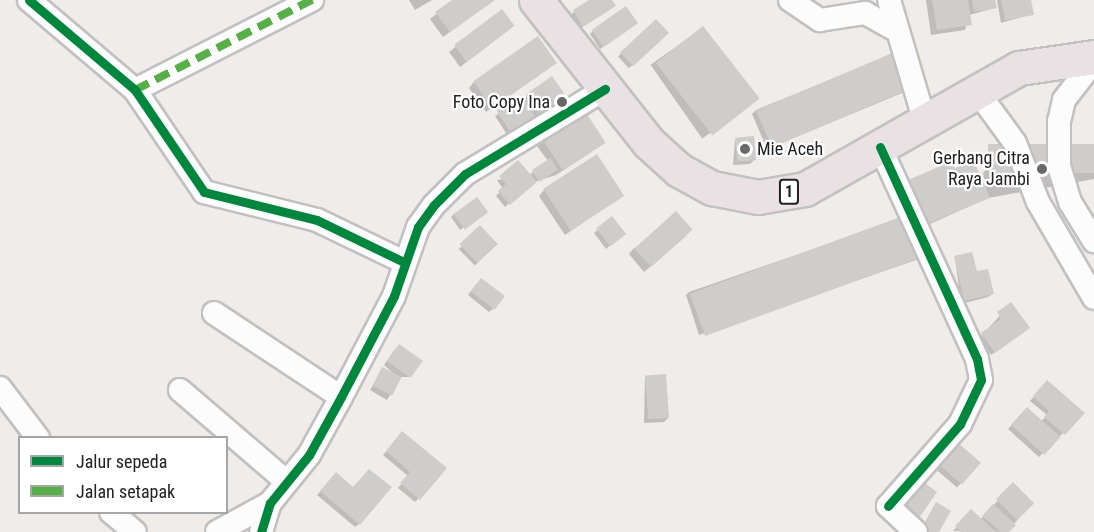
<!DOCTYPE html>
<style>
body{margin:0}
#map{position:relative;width:1094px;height:532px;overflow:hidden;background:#efecea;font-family:"Roboto Condensed",sans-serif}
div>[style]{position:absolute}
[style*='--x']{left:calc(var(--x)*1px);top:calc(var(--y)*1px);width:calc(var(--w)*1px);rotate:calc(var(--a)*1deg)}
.shadow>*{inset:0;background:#0003;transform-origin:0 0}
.building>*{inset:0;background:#cfcdcb;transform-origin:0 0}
.roads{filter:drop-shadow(2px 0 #c2c1c0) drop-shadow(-2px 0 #c2c1c0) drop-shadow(0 2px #c2c1c0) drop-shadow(0 -2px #c2c1c0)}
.minor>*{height:22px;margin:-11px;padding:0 11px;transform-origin:11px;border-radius:11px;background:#fdfcfc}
.highway>*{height:33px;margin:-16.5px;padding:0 16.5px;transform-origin:16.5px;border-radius:16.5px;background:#eae1e4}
.quiet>*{height:8px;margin-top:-4px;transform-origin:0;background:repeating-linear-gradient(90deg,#55b145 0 15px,transparent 0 23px)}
.cycleway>*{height:9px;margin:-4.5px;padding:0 4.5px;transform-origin:4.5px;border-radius:4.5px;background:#00873e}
.dots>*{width:16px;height:16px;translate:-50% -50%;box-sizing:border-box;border:3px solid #fff;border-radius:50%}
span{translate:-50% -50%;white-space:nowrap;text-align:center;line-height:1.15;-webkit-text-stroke:4.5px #fff;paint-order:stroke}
.shield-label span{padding:2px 4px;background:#fff;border:2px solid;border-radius:4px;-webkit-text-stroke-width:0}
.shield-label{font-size:16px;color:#212121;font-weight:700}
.poi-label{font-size:18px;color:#212121}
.right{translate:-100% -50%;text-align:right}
.left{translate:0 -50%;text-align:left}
.legend{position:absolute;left:18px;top:436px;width:210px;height:78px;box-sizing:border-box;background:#fff;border:2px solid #a6a6a6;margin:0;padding:8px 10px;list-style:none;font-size:18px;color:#212121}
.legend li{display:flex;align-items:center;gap:12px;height:30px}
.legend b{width:30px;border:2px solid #a6a6a6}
</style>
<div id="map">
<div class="shadow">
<div style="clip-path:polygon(409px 0,432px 0,415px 10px)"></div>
<div style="clip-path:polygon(455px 0,494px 0,443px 37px,430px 19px)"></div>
<div style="clip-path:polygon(591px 0,611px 0,614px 6px,579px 29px,570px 15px)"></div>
<div style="clip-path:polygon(926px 0,994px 0,995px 8px,969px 15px,965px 30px,931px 35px)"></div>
<div style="clip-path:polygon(997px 0,1030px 0,1032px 14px,1001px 23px)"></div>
<div style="clip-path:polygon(501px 11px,507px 31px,460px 67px,449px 52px)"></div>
<div style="left:656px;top:21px;width:16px;height:52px;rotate:47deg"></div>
<div style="clip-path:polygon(632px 26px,600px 49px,590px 34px,593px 31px)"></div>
<div style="left:703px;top:28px;width:90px;height:64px;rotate:55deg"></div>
<div style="clip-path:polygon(896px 53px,907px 91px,767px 149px,752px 114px,756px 110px)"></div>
<div style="clip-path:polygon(555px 63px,486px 112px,469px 88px,474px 82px)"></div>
<div style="clip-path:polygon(527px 95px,566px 107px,512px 142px,495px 116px)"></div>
<div style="clip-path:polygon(735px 139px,754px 160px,750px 164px,733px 165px)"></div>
<div style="clip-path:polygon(543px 140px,604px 143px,556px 175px,534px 182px,505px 207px,496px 196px,503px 189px,497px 180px,529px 175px,548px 161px,537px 146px)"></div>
<div style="clip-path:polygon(1094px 145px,1094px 179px,988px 198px,921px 228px,955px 170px,986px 189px,983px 173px,990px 166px)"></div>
<div style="clip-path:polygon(544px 190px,622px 196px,565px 235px,539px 196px)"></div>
<div style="clip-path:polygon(454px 214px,482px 215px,460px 230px,451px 217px)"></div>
<div style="clip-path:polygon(906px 217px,919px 257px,916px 260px,699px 335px,686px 295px,689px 292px)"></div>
<div style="clip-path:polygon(612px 218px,620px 237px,606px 249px,594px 233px)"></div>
<div style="left:480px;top:228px;width:23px;height:30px;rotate:45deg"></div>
<div style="clip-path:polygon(686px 236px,644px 272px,629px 254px,634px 248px)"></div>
<div style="clip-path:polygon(955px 257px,976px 273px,992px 294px,988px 297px,961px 304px)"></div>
<div style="clip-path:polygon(477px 283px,493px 309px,489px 312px,468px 295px)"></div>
<div style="clip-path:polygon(1011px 304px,1024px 332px,991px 355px,979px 338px)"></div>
<div style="clip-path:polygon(395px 349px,409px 377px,401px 377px,387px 400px,370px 390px,383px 369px,394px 374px,384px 365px)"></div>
<div style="clip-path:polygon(645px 377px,668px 418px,664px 422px,644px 423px)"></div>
<div style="clip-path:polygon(1047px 382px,1083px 413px,1039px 457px,1008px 429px,1027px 409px,1041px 422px,1047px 415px,1030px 401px)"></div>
<div style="clip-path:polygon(399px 437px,418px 499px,415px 502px,398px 488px,408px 476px,383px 455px)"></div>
<div style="left:956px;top:443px;width:30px;height:33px;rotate:41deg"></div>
<div style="clip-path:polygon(336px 474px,359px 524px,355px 527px,317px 495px)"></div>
<div style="clip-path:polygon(1013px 484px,1032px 503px,1007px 532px,953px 531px,971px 511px,980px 520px)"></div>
</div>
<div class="building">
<div style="clip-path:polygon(452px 0,495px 0,450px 32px,435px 12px)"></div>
<div style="clip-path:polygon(589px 0,612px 0,616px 6px,583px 27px,573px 10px)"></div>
<div style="clip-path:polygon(932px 0,968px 0,972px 25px,937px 30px)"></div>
<div style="clip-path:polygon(972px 0,995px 0,997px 8px,974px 12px)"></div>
<div style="clip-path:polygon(1001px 0,1031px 0,1034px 15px,1005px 20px)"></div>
<div style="left:626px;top:6px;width:21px;height:42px;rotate:55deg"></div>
<div style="left:502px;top:9px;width:21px;height:60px;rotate:53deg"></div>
<div style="left:656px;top:19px;width:19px;height:49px;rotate:47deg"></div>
<div style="left:703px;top:26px;width:92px;height:60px;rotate:52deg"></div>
<div style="left:538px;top:36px;width:33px;height:79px;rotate:55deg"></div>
<div style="left:897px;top:51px;width:40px;height:153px;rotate:67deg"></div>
<div style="left:552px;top:76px;width:33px;height:32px;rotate:55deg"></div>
<div style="left:521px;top:95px;width:35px;height:29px;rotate:57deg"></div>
<div style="left:585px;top:111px;width:38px;height:51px;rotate:57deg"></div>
<div style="left:754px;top:136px;width:24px;height:19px;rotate:85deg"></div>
<div style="left:1094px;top:144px;width:29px;height:106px;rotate:90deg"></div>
<div style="left:597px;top:154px;width:50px;height:64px;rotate:57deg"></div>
<div style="left:550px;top:158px;width:14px;height:22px;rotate:56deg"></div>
<div style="clip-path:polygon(518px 160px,537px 182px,510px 205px,498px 191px,506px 184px,499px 176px)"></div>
<div style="clip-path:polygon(952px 161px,955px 168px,974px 161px,990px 198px,924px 225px,906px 181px)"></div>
<div style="left:477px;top:197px;width:19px;height:29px;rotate:54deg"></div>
<div style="left:676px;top:211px;width:25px;height:56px;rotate:48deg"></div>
<div style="left:906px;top:215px;width:45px;height:230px;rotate:70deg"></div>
<div style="left:612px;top:216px;width:23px;height:20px;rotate:52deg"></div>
<div style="left:480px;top:225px;width:26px;height:28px;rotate:47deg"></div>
<div style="clip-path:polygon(972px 252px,977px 271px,988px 269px,994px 294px,964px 301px,954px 256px)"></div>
<div style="left:481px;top:278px;width:30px;height:17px;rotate:37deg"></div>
<div style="clip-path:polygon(1011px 302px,1030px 328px,995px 353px,981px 333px,1001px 319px,997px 312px)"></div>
<div style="left:399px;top:344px;width:29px;height:21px;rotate:35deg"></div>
<div style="left:382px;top:367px;width:22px;height:21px;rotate:27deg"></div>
<div style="left:666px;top:374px;width:44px;height:21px;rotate:86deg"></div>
<div style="clip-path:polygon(1047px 380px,1085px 413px,1065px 435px,1044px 417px,1049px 411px,1033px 396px)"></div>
<div style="left:1027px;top:407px;width:45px;height:24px;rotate:42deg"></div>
<div style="clip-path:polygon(402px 431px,447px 468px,420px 500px,400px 483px,410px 472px,386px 451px)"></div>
<div style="left:956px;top:441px;width:33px;height:29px;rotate:41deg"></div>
<div style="clip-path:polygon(369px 469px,392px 487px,360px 525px,320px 491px,336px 472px,353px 487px)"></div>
<div style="clip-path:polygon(922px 481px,937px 492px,919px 518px,899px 504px)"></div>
<div style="left:1013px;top:482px;width:30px;height:24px;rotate:45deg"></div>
<div style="clip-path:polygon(936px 502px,951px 511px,939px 532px,926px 532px,921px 529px)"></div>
<div style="clip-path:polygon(993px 504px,1016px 525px,1009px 532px,1001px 532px,982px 516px)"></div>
<div style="clip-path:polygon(971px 509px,996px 532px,961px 532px,955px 526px)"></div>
</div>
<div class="roads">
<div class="minor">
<div style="--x:29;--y:0;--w:139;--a:40.3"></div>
<div style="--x:135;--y:90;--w:123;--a:55.9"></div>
<div style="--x:204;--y:192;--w:116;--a:13.9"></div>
<div style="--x:317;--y:220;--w:97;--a:25.8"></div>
<div style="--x:790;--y:0;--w:36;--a:34"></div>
<div style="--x:820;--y:20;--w:46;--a:-8.8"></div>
<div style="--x:865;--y:13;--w:35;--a:29"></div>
<div style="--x:889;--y:0;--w:124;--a:73.6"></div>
<div style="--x:1094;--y:61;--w:49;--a:127.6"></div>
<div style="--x:1064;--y:100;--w:22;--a:103"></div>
<div style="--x:1059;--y:121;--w:45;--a:90"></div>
<div style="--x:1059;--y:166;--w:38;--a:73"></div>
<div style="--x:1070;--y:202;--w:46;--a:58.4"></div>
<div style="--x:135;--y:90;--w:199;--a:-27"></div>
<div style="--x:977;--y:91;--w:64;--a:53.8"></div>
<div style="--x:1015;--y:143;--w:63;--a:68.7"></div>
<div style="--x:1038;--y:202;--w:111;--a:59.7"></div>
<div style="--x:880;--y:147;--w:233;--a:65.4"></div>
<div style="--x:977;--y:359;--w:21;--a:79"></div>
<div style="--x:981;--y:380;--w:49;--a:115.5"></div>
<div style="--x:960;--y:424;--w:109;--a:131.3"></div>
<div style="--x:888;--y:506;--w:38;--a:43"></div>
<div style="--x:214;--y:313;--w:152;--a:33.5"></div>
<div style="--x:0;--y:388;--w:63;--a:52.8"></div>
<div style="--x:180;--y:390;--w:141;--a:40.7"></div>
<div style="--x:111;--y:512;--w:31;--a:40"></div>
<div style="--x:217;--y:532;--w:60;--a:-28.7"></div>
<div style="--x:261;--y:532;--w:30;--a:-73"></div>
<div style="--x:270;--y:503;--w:62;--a:-50.9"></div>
<div style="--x:309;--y:455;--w:66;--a:-61.1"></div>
<div style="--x:341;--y:397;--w:114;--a:-62.3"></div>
<div style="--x:394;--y:296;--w:73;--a:-70.8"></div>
<div style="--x:418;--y:227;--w:27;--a:-54"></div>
<div style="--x:434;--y:205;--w:44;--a:-45"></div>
<div style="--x:465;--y:174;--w:164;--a:-31.3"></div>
</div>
<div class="highway">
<div style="--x:536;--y:0;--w:181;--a:51.7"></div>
<div style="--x:648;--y:142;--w:42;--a:42.1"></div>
<div style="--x:679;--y:170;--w:38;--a:29"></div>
<div style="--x:712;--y:188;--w:47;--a:11.1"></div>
<div style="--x:758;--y:197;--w:48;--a:-9.7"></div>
<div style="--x:805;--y:189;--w:246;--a:-29.5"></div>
<div style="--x:1019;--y:68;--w:76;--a:-8.3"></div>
</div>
</div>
<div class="quiet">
<div style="--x:135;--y:90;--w:199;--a:-27"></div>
</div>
<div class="cycleway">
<div style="--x:29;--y:0;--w:139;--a:40.3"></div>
<div style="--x:135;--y:90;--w:123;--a:55.9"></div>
<div style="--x:204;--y:192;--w:116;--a:13.9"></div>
<div style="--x:317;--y:220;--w:97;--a:25.8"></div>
<div style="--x:880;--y:147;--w:233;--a:65.4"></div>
<div style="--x:977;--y:359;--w:21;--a:79"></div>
<div style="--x:981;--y:380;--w:49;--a:115.5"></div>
<div style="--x:960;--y:424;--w:109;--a:131.3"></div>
<div style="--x:261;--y:532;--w:30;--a:-73"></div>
<div style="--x:270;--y:503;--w:62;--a:-50.9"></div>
<div style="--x:309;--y:455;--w:66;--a:-61.1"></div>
<div style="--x:341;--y:397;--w:114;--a:-62.3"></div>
<div style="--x:394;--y:296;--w:73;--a:-70.8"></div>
<div style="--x:418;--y:227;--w:27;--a:-54"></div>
<div style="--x:434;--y:205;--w:44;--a:-45"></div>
<div style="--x:465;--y:174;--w:164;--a:-31.3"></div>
</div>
<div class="dots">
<div style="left:562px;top:102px;background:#696867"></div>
<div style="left:745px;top:149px;background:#696867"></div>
<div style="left:1042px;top:169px;background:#696867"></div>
</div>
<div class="shield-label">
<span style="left:789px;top:192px">1</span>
</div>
<div class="poi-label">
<span class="right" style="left:550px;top:102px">Foto Copy Ina</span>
<span class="left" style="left:757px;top:149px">Mie Aceh</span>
<span class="right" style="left:1030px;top:169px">Gerbang Citra<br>Raya Jambi</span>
</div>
<ul class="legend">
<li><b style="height:8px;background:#00873e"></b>Jalur sepeda</li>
<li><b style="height:8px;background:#55b145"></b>Jalan setapak</li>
</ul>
</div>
